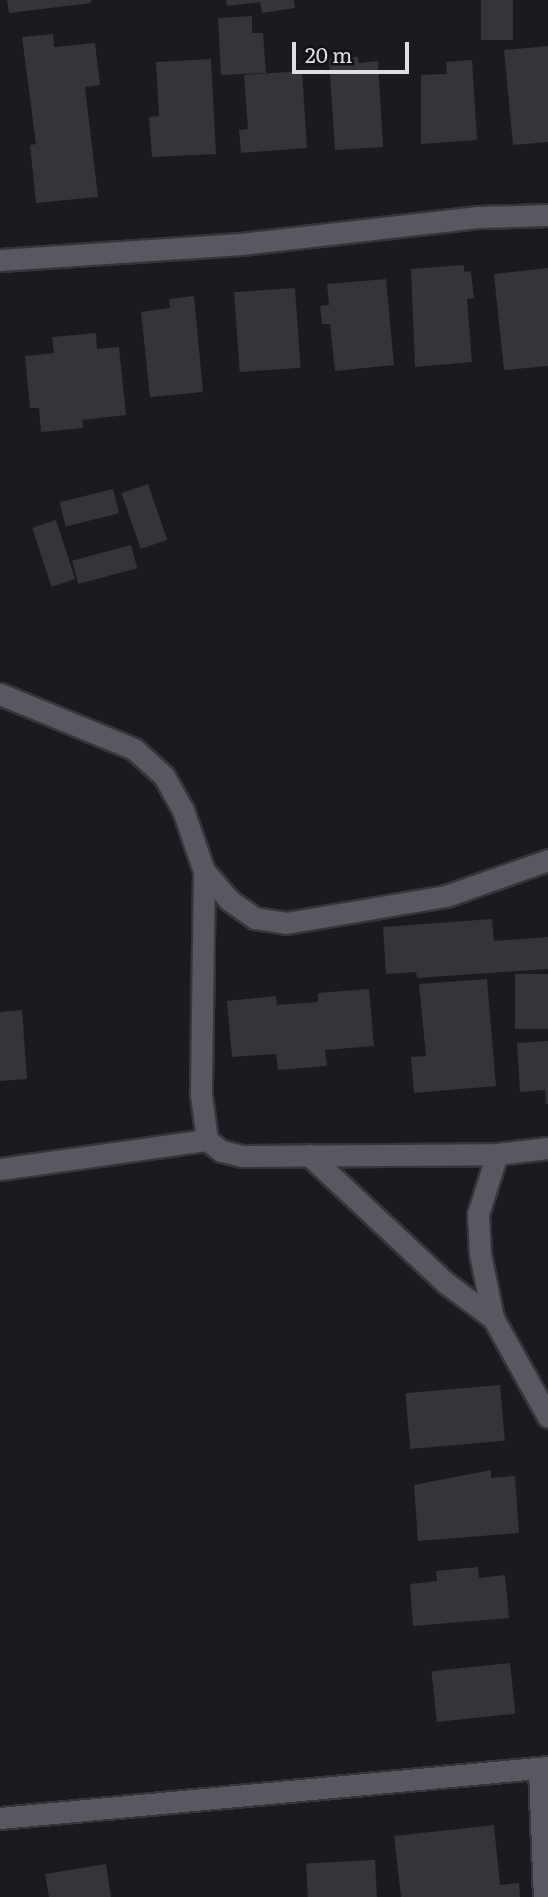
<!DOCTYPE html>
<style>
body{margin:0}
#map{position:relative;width:548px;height:1897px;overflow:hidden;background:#1a1a20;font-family:Literata,serif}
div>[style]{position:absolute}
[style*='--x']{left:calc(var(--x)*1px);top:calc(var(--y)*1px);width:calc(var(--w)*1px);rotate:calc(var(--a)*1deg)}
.building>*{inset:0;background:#35343b;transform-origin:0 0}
.roads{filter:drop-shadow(2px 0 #36353a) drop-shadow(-2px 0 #36353a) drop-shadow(0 2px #36353a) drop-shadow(0 -2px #36353a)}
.minor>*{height:21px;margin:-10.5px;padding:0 10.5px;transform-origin:10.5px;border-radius:10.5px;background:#585860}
span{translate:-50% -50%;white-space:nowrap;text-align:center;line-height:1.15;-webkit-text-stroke:5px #111117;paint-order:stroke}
.scale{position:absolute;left:292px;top:42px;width:117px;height:32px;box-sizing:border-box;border:4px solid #dfdfe3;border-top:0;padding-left:9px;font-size:21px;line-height:24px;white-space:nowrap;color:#dfdfe3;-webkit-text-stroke:5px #111117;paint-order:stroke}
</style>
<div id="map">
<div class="building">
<div style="clip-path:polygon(7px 0,91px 0,91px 3px,9px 13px)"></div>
<div style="clip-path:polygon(226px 0,294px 0,295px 8px,262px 13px,260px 2px,227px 6px)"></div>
<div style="left:481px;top:0;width:32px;height:40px"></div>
<div style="clip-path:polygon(252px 16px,252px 33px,263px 33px,266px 73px,221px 75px,218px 18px)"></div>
<div style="clip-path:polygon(53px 34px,54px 47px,95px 43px,100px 85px,85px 87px,98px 197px,36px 203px,30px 145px,36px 144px,22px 37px)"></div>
<div style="clip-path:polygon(548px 46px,548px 142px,513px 145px,504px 50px)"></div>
<div style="clip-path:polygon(358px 57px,358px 63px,378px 61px,383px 147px,335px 150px,329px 59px)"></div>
<div style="clip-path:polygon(211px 59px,216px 154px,152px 157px,149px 117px,159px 116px,156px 62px)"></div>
<div style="clip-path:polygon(472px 60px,477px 140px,421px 144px,421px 75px,447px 74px,446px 62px)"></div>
<div style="clip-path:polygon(302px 71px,307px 148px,241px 153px,239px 130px,248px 129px,244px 75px)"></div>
<div style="clip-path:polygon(464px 265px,464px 272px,471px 271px,474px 298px,467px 299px,472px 362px,415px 367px,411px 269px)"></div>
<div style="clip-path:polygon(548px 268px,548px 366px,504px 370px,494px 274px)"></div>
<div style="clip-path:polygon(386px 279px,394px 365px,335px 371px,330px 324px,322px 324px,320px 306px,329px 305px,327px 284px)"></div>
<div style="left:295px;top:288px;width:80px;height:61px;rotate:86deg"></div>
<div style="clip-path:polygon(194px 296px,203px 392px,150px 397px,141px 312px,170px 308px,169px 299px)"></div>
<div style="clip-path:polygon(96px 333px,97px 349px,119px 347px,126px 415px,82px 420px,83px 428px,41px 432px,39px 408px,30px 408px,25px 356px,54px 353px,52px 337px)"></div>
<div style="left:148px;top:484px;width:59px;height:28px;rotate:71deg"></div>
<div style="left:113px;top:489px;width:25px;height:55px;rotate:76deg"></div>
<div style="left:56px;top:520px;width:62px;height:25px;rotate:72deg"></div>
<div style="left:131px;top:545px;width:24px;height:61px;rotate:75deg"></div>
<div style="clip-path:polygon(492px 919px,494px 941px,548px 937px,548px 969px,417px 978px,416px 972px,386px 974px,383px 927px)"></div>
<div style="left:548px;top:974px;width:55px;height:33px;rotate:90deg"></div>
<div style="clip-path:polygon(487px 979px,496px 1086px,414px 1093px,411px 1057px,426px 1056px,419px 984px)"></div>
<div style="clip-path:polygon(369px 989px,374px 1046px,325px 1050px,327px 1066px,278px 1070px,276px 1054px,232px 1057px,227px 1001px,276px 996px,277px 1005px,318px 1002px,318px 993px)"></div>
<div style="clip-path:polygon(22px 1010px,27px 1079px,0 1081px,0 1012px)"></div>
<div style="clip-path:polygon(548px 1041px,548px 1104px,546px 1104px,545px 1090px,520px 1092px,517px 1043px)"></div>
<div style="left:500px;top:1385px;width:56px;height:95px;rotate:85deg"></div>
<div style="clip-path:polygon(491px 1470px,491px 1478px,515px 1476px,519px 1533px,418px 1541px,414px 1485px)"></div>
<div style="clip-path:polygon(478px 1567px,479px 1578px,505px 1575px,509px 1618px,413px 1626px,410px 1584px,437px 1581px,436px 1571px)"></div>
<div style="left:510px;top:1663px;width:51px;height:79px;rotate:84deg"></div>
<div style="clip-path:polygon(494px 1825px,500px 1885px,519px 1883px,520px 1897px,401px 1897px,394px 1836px)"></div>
<div style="left:375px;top:1860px;width:37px;height:69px;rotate:87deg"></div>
<div style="clip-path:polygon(106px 1864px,111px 1897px,49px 1897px,45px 1874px)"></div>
</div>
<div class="roads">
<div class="minor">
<div style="--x:0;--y:260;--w:242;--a:-3.8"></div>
<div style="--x:241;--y:244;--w:239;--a:-6.5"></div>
<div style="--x:478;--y:217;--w:70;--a:-1.6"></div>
<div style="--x:0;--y:694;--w:145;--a:22.3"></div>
<div style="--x:134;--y:749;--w:40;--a:42"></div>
<div style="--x:164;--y:776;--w:39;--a:61"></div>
<div style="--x:183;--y:810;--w:65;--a:71"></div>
<div style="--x:204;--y:871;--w:224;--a:90.8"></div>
<div style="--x:201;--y:1095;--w:45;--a:82.4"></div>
<div style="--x:207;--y:1140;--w:18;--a:38"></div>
<div style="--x:221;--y:1151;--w:22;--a:13"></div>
<div style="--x:242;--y:1156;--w:255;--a:-0.4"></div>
<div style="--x:497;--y:1154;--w:51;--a:-6.7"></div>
<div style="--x:204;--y:871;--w:38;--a:49"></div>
<div style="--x:229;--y:900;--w:32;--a:35"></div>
<div style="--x:255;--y:918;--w:31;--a:9"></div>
<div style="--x:286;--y:923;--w:162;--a:-9.6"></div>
<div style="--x:446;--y:896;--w:108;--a:-19.4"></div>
<div style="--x:497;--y:1154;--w:63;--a:107.6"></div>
<div style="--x:478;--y:1214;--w:40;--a:87.1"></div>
<div style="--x:480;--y:1254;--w:65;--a:78.5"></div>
<div style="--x:493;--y:1318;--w:113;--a:60.9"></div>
<div style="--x:309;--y:1155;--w:187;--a:43.1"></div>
<div style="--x:446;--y:1283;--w:59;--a:36.7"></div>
<div style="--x:0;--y:1169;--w:209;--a:-8"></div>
<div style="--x:539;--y:1769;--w:128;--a:87.8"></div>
<div style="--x:0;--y:1818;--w:550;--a:-5.32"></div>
</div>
</div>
<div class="scale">20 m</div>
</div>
